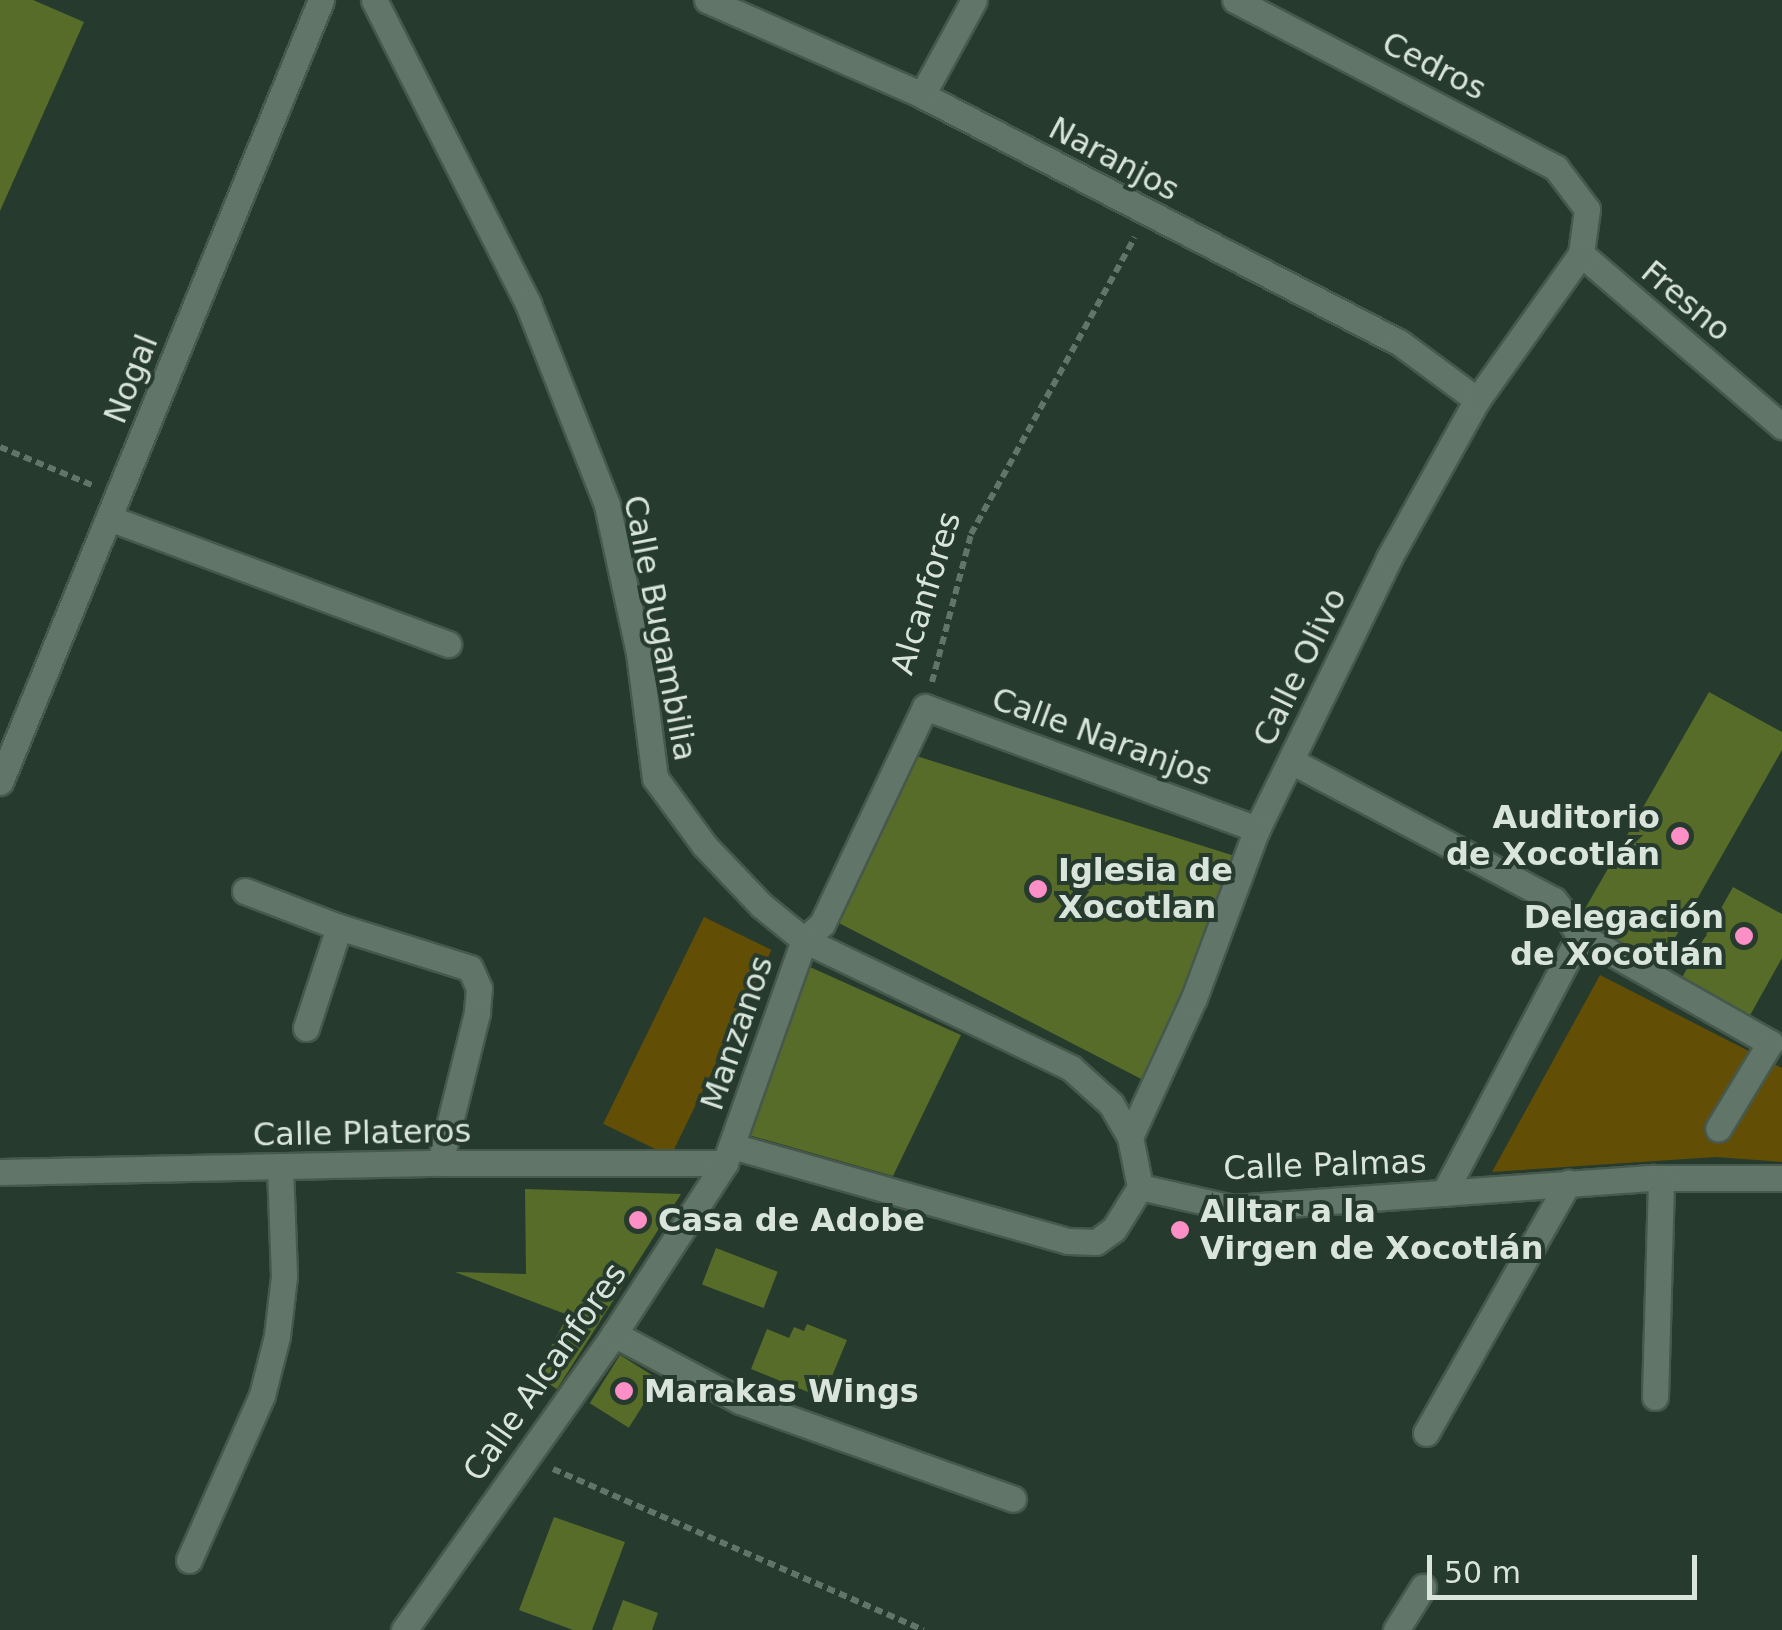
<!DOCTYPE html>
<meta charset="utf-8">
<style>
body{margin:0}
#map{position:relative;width:1782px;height:1630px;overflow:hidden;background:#263a2e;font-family:"DejaVu Sans",sans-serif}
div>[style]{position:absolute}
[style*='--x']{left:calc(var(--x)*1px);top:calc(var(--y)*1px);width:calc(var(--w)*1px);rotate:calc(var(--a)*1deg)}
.green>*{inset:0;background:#634e05;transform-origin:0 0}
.building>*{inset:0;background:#576c29;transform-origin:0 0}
.path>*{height:6px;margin-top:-3px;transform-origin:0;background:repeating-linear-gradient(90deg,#63756a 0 8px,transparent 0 13px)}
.roads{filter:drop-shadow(2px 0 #47584d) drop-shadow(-2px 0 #47584d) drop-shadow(0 2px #47584d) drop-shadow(0 -2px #47584d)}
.minor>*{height:25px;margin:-12.5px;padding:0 12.5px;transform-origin:12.5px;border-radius:12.5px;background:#617669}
.dots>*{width:28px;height:28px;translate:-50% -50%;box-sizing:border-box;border:5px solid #263a2e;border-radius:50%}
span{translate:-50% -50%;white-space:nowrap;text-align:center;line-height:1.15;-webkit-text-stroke:8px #263a2e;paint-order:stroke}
.street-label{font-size:32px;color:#d8e4dc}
.poi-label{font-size:32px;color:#d8e4dc;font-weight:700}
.right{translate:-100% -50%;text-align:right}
.left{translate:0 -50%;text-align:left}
.scale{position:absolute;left:1427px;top:1555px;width:270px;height:45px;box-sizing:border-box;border:5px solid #d8e4dc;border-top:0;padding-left:12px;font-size:30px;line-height:35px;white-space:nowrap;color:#d8e4dc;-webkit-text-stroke:8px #263a2e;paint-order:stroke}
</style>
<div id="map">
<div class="green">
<div style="left:704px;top:917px;width:75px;height:230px;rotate:26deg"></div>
<div style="clip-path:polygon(1600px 975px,1782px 1068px,1782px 1162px,1716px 1157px,1492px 1172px)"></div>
</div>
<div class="building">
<div style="clip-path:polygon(0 0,33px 0,84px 22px,0 211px)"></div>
<div style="clip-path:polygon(1709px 692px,1782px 732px,1782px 750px,1659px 966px,1578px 921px)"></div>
<div style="clip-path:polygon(910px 754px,1238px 857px,1149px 1083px,835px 921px)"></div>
<div style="clip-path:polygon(1733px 887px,1782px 914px,1782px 958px,1748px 1019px,1680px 981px)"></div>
<div style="clip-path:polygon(810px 967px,961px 1035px,893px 1176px,745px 1134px)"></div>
<div style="clip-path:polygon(525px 1189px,681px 1194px,557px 1389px,535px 1376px,568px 1315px,455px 1272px,526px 1274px)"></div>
<div style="left:716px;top:1248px;width:66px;height:39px;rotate:21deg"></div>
<div style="clip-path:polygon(807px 1324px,847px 1340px,823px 1398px,751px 1369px,767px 1329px,789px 1338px,794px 1327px,804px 1331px)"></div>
<div style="left:620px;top:1355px;width:46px;height:57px;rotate:32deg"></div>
<div style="clip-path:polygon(554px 1517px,625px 1542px,592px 1630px,573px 1630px,519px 1610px)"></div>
<div style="clip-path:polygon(623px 1600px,658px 1613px,652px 1630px,612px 1630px)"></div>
</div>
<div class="path">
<div style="--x:0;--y:447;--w:102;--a:22.5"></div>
<div style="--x:932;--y:682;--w:153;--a:-75.2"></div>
<div style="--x:971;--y:534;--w:339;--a:-61.1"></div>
<div style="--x:553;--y:1469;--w:404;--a:23.5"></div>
</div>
<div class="roads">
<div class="minor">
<div style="--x:374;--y:0;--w:341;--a:63.1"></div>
<div style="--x:528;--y:304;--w:216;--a:68.5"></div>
<div style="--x:607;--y:505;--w:151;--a:77.8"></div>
<div style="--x:639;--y:653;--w:126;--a:82.7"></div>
<div style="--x:655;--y:778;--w:83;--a:53.8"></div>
<div style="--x:704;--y:845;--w:83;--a:46.5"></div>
<div style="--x:761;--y:905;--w:55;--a:39.1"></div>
<div style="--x:804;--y:940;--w:296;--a:25.6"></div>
<div style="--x:1071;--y:1068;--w:54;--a:42"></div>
<div style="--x:1111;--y:1104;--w:38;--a:60"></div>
<div style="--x:1130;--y:1137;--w:51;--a:78.7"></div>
<div style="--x:707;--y:0;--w:235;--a:23.8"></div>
<div style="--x:922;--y:95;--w:539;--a:27.42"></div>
<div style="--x:1400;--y:343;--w:96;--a:36.5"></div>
<div style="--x:1235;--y:0;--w:362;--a:27.6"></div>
<div style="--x:1556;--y:168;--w:51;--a:52.9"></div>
<div style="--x:1587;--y:209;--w:45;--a:97.6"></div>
<div style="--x:1581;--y:254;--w:265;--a:40.6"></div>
<div style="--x:922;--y:95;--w:108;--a:-61.3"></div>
<div style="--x:109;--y:518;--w:362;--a:20.4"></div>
<div style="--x:1291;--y:761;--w:297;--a:27.9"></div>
<div style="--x:1554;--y:900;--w:44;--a:53.4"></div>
<div style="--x:1580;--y:935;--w:219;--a:29.6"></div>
<div style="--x:1770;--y:1043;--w:100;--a:121.2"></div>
<div style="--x:0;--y:782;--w:845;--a:-67.68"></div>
<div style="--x:245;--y:891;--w:101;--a:21"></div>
<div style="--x:339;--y:927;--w:137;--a:17.4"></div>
<div style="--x:470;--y:968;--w:22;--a:66"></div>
<div style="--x:479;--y:988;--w:25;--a:95"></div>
<div style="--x:477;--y:1013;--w:154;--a:103.9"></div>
<div style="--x:306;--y:1028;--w:106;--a:-71.9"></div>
<div style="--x:1130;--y:1137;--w:153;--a:-65.3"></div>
<div style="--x:1194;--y:998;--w:180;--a:-69.6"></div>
<div style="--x:1257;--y:829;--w:301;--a:-64"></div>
<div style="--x:1389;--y:558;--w:181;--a:-60.9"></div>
<div style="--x:1477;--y:400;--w:179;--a:-54.5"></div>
<div style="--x:732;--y:1146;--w:349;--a:15.8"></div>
<div style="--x:1068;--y:1241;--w:28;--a:2"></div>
<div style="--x:1096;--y:1242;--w:22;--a:-36"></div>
<div style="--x:1114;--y:1229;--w:49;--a:-58.2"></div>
<div style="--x:0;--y:1172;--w:440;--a:-1.2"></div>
<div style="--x:440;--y:1163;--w:285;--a:0"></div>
<div style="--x:1140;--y:1187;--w:95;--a:12.7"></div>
<div style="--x:1233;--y:1208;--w:422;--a:-4.1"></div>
<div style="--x:1654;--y:1178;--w:128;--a:0"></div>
<div style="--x:1444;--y:1193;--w:292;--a:-62.2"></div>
<div style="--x:614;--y:1334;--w:143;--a:28"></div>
<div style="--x:740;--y:1401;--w:290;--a:19.7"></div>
<div style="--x:1655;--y:1397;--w:219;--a:-88.4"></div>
<div style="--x:1426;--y:1433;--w:288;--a:-60.4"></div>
<div style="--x:189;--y:1560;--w:180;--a:-66.1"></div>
<div style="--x:262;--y:1395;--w:61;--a:-75.7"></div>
<div style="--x:277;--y:1336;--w:60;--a:-83.3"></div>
<div style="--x:284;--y:1276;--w:110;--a:-92.1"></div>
<div style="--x:404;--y:1630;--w:363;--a:-54.6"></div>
<div style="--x:614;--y:1334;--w:204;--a:-57"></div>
<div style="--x:725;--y:1163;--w:237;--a:-70.5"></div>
<div style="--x:804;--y:940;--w:24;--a:-42"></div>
<div style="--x:822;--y:924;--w:240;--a:-64.6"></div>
<div style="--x:925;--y:707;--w:354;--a:20.2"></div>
<div style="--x:1396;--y:1630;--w:51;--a:-57.9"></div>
</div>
</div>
<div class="dots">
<div style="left:1680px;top:836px;background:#fb8fc6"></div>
<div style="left:1038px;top:889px;background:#fb8fc6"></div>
<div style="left:1744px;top:936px;background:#fb8fc6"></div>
<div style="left:638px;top:1220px;background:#fb8fc6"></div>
<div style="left:1180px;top:1230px;background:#fb8fc6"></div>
<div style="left:624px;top:1391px;background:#fb8fc6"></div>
</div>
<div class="street-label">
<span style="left:1434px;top:66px;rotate:27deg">Cedros</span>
<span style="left:1114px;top:159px;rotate:28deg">Naranjos</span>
<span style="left:1686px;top:301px;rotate:40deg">Fresno</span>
<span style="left:131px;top:379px;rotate:-68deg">Nogal</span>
<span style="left:926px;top:593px;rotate:-73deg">Alcanfores</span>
<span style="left:660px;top:628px;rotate:79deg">Calle Bugambilia</span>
<span style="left:1300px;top:667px;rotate:-64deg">Calle Olivo</span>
<span style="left:1102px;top:737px;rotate:20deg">Calle Naranjos</span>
<span style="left:737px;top:1033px;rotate:-71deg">Manzanos</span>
<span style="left:362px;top:1133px;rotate:-1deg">Calle Plateros</span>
<span style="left:1325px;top:1165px;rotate:-2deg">Calle Palmas</span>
<span style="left:545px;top:1372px;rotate:-55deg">Calle Alcanfores</span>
</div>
<div class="poi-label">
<span class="right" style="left:1660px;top:836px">Auditorio<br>de Xocotlán</span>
<span class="left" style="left:1058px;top:889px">Iglesia de<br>Xocotlan</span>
<span class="right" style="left:1724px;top:936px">Delegación<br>de Xocotlán</span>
<span class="left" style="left:1200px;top:1230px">Alltar a la<br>Virgen de Xocotlán</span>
<span class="left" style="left:658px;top:1220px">Casa de Adobe</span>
<span class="left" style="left:644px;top:1391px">Marakas Wings</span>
</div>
<div class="scale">50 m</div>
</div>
